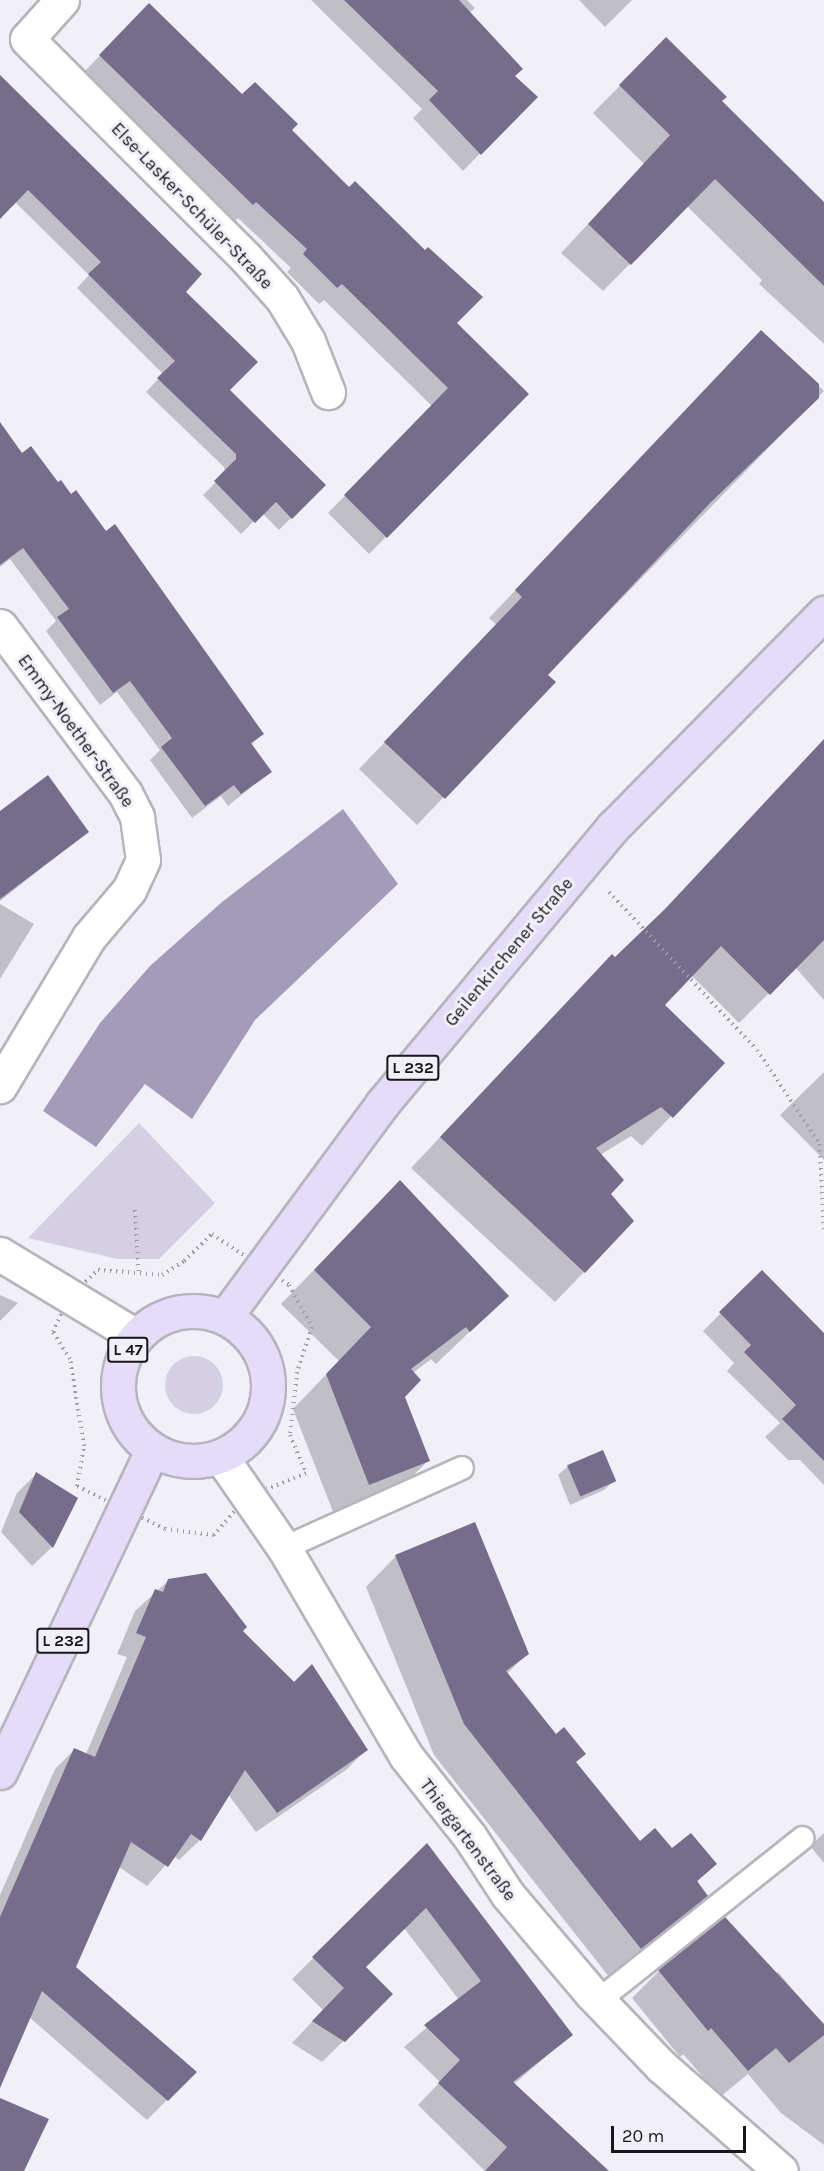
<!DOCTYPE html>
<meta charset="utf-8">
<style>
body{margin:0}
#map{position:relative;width:824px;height:2171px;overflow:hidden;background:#f1eff8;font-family:Karla,sans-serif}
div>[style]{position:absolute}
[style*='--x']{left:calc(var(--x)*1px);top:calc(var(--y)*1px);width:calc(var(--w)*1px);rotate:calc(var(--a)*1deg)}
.green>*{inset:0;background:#d5cfe6}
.round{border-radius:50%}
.water>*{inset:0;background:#a49bbb}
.shadow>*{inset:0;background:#0003}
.building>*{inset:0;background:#756d8b;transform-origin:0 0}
.path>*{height:4px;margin-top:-2px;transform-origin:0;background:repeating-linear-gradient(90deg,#9f9da4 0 1.5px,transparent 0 6px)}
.roads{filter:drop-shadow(2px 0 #b6b4bc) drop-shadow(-2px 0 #b6b4bc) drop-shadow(0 2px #b6b4bc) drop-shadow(0 -2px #b6b4bc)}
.service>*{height:22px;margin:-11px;padding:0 11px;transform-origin:11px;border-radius:11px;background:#fff}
.minor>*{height:33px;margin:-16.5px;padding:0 16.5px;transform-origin:16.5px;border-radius:16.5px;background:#fff}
.secondary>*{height:33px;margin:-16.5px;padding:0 16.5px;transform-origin:16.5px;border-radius:16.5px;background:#fff}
.primary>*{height:33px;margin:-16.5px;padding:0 16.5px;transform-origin:16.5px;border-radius:16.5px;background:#e4dcf8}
.primary>.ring{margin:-16.5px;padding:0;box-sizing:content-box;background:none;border:33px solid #e4dcf8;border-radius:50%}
span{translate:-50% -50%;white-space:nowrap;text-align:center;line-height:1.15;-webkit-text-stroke:6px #f1eff8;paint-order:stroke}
.shield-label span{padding:2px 4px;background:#f1eff8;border:2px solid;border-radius:4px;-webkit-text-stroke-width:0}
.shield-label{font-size:16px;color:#171619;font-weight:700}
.street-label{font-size:18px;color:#171619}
.scale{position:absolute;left:611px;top:2126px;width:135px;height:27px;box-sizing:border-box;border:3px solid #171619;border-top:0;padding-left:8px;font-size:18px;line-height:21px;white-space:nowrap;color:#171619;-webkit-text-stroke:4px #f1eff8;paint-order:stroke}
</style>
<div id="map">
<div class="green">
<div style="clip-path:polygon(139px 1123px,215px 1203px,159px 1259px,117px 1259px,28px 1238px)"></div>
<div class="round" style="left:165px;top:1356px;width:58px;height:58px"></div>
</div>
<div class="water">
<div style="clip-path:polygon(343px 809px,398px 884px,255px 1020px,192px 1119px,145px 1084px,96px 1147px,43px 1111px,100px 1023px,150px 966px,222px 902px)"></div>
</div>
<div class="shadow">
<div style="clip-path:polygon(311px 0,467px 0,475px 8px,469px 13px,513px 76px,535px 97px,463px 171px,413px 118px,422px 109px)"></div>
<div style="clip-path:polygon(579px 0,632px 0,605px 27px)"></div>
<div style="clip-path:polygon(149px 5px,242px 96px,290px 130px,455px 323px,527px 394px,369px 554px,328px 513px,432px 406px,324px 300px,319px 304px,287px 272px,291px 268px,238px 218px,235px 221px,83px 73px)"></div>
<div style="clip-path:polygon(666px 39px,720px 102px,824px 204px,824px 344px,759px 284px,762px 280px,687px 206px,603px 291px,561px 253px,644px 164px,593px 113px)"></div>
<div style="clip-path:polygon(0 106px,183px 292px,228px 390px,324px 485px,279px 530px,262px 513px,241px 534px,203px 495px,225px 473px,224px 467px,146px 392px,163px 374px,77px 288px,89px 275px,15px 202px,0 217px)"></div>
<div style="clip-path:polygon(761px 332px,824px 391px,546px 676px,554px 682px,417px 825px,359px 769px,497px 625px,489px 618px)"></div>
<div style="clip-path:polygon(0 425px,22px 455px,58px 484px,262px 734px,251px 745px,270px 772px,228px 806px,221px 796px,192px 818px,150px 760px,160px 750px,117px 692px,100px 705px,46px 631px,56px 621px,10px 559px,0 567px)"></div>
<div style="clip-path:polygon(824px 740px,824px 1000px,795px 967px,739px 1023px,691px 975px,663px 1005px,723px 1063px,642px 1146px,631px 1136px,600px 1155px,609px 1194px,584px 1272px,555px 1302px,411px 1168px,583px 986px,645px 931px)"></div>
<div style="clip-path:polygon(0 812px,87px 832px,0 901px)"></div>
<div style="clip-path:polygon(0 904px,34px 924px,0 979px)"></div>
<div style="clip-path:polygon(824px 1072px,824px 1160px,780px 1115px)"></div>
<div style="clip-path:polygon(367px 1215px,507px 1296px,436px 1364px,431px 1359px,413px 1373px,403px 1397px,428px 1461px,394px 1494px,335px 1517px,293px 1409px,339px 1361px,281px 1304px)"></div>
<div style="clip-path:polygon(762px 1272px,824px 1335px,824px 1485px,800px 1460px,788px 1460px,765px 1437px,780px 1423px,727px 1371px,734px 1363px,703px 1331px)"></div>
<div style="clip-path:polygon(0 1295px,18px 1303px,0 1321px)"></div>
<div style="clip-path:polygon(568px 1466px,614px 1481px,604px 1490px,570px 1505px,558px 1475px)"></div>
<div style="clip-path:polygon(37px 1473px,76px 1498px,51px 1548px,32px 1566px,1px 1532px,17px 1493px)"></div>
<div style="clip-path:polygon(396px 1556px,527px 1653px,506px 1675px,556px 1736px,584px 1754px,575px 1763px,639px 1843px,715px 1864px,696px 1883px,706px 1896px,676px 1926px,610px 1978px,434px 1755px,366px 1587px)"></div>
<div style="clip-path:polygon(169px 1580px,241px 1631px,366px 1750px,346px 1770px,256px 1832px,228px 1794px,200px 1840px,179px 1860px,174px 1856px,147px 1886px,119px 1867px,74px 1967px,195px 2072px,147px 2120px,29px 2017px,0 2075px,0 1895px,55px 1769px,75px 1749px,86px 1754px,127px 1657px,117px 1654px,135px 1611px)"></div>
<div style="clip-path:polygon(824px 1833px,824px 1863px,810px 1846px)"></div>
<div style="clip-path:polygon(427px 1845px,571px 2035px,514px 2084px,607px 2171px,485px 2171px,418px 2105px,440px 2082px,404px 2047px,459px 2000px,404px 1928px,364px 1967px,391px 1994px,322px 2062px,292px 2043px,323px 2010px,292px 1979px)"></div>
<div style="clip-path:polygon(659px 1971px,774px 1976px,778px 1972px,824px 2026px,824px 2145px,781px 2113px,748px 2074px,720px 2097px,683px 2054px,680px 2057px,632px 1998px)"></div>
</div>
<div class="building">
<div style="clip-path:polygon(344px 0,459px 0,523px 69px,515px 76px,538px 97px,481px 155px,429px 100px,438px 91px)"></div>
<div style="clip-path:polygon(149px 3px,242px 94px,255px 82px,298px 124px,292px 130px,349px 187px,355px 181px,425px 250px,428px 247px,483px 297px,457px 323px,529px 394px,387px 538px,344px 495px,448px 388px,342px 284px,337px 288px,303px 254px,307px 249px,256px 202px,253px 205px,99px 55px)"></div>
<div style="clip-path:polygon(666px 37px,727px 97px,722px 101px,824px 202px,824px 286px,715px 179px,631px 265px,588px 224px,670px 135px,619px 85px)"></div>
<div style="clip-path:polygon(0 75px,202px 274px,186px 292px,258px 362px,230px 390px,326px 485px,292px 519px,276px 502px,255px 523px,214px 481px,236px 459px,236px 454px,157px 378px,175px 361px,88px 274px,101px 262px,28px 190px,0 219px)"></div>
<div style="clip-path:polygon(761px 330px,819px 384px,819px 398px,711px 502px,548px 675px,556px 682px,445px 799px,384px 742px,522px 597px,515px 590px)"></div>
<div style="clip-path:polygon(0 422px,22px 453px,31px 446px,58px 482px,61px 480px,71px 494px,76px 490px,106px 531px,115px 524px,264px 734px,251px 743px,272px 772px,241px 794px,234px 785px,205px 806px,161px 747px,172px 738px,130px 681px,113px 693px,57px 617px,69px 609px,23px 548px,0 565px)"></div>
<div style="clip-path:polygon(824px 739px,824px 940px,770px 995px,721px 946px,665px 1005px,725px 1063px,673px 1118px,661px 1107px,596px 1148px,624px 1180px,611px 1194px,634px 1221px,585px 1273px,440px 1137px,612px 954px,615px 957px,665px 909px)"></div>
<div style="clip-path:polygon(48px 775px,89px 832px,0 899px,0 811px)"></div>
<div style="clip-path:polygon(400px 1180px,509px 1296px,470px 1332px,466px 1327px,411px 1369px,421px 1380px,405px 1397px,430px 1461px,369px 1485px,326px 1374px,371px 1327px,314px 1270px)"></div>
<div style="clip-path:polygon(762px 1270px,824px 1333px,824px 1461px,782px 1419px,796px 1405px,744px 1352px,751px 1345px,719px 1312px)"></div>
<div style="left:603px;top:1450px;width:34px;height:39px;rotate:67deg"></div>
<div style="clip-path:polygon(36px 1472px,78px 1498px,53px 1548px,19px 1512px)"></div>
<div style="clip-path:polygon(475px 1522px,529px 1654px,506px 1671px,556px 1734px,564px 1727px,586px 1754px,576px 1762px,640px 1841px,655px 1828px,672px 1848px,691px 1833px,717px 1864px,697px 1881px,708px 1896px,641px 1949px,464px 1724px,395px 1555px)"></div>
<div style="clip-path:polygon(206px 1573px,247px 1627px,243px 1631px,294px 1682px,312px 1664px,368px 1750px,277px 1813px,245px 1770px,201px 1841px,191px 1834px,168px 1867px,131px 1842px,76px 1967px,197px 2072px,168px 2101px,42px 1991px,0 2088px,0 1917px,74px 1748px,95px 1757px,146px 1637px,136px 1633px,155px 1589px,163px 1592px,168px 1579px)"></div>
<div style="clip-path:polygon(427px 1843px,573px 2035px,513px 2082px,609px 2171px,485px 2171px,507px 2147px,438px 2083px,460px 2060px,424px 2025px,481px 1981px,426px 1908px,366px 1967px,393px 1994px,345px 2042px,312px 2021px,344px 1988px,312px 1957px)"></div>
<div style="clip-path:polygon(725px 1917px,824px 2024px,824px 2035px,789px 2063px,776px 2048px,748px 2071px,711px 2028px,708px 2031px,658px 1970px)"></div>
<div style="clip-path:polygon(0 2098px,49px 2119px,24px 2171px,0 2171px)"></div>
</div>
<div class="path">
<div style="--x:609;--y:892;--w:216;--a:46.9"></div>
<div style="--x:757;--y:1050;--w:113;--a:56.2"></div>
<div style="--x:820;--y:1144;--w:87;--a:87.4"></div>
<div style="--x:135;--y:1210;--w:66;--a:86.5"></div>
<div style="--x:212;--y:1234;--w:92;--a:33.5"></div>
<div style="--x:289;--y:1285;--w:48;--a:61.3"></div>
<div style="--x:312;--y:1327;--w:47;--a:108.4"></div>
<div style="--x:297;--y:1372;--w:63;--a:96.3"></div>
<div style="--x:290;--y:1435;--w:41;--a:67.2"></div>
<div style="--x:306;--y:1473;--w:65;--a:157.4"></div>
<div style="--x:246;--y:1498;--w:49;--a:130.9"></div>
<div style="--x:214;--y:1535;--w:49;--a:-173"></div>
<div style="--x:165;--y:1529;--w:98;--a:-154"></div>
<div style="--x:77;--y:1486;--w:41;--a:-80.1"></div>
<div style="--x:84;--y:1446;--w:88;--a:-99.1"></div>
<div style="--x:70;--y:1359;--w:32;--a:-122"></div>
<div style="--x:53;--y:1332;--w:37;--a:-66"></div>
<div style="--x:68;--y:1298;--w:41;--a:-43"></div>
<div style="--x:98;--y:1270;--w:64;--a:4.5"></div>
<div style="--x:162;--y:1275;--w:26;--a:-32"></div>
<div style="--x:184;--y:1261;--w:39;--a:-44"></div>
</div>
<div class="roads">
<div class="service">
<div style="--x:284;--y:1548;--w:195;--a:-24.2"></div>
<div style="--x:599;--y:2000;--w:260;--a:-38.5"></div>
</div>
<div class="minor">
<div style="--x:62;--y:0;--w:52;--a:131.9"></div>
<div style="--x:27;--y:39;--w:310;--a:45"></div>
<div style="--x:246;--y:258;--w:54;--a:48"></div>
<div style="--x:282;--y:298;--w:50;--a:58.8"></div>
<div style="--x:308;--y:341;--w:55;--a:68.6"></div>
<div style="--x:0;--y:626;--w:209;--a:53.2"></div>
<div style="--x:125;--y:793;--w:27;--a:63"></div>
<div style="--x:137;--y:817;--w:43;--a:82.1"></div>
<div style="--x:143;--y:860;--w:33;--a:115"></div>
<div style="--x:129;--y:890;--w:62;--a:130.4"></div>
<div style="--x:89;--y:937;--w:174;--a:120.9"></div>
<div style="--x:0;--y:1254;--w:159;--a:31.1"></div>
</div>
<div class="secondary">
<div style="--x:221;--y:1457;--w:111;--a:55.3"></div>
<div style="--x:284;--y:1548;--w:241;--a:59.6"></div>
<div style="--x:406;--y:1756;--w:103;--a:51.7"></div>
<div style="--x:470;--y:1837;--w:69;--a:56.8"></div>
<div style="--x:508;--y:1895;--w:130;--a:49.7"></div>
<div style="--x:592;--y:1994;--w:100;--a:46.2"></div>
<div style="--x:661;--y:2066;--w:159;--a:41.2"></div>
</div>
<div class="primary">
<div class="ring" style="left:118px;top:1311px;width:117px;height:117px"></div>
<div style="--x:225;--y:1317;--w:265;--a:-53.6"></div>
<div style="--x:382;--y:1104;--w:361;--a:-50.2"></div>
<div style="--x:613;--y:827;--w:301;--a:-45.4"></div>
<div style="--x:0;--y:1772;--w:356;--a:-64.7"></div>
</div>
</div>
<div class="shield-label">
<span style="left:413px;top:1068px">L 232</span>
<span style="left:128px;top:1350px">L 47</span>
<span style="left:63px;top:1641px">L 232</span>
</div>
<div class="street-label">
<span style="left:192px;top:206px;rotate:46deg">Else-Lasker-Schüler-Straße</span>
<span style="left:76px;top:731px;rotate:54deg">Emmy-Noether-Straße</span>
<span style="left:509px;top:952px;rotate:-50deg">Geilenkirchener Straße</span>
<span style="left:468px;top:1840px;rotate:53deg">Thiergartenstraße</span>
</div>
<div class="scale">20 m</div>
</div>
